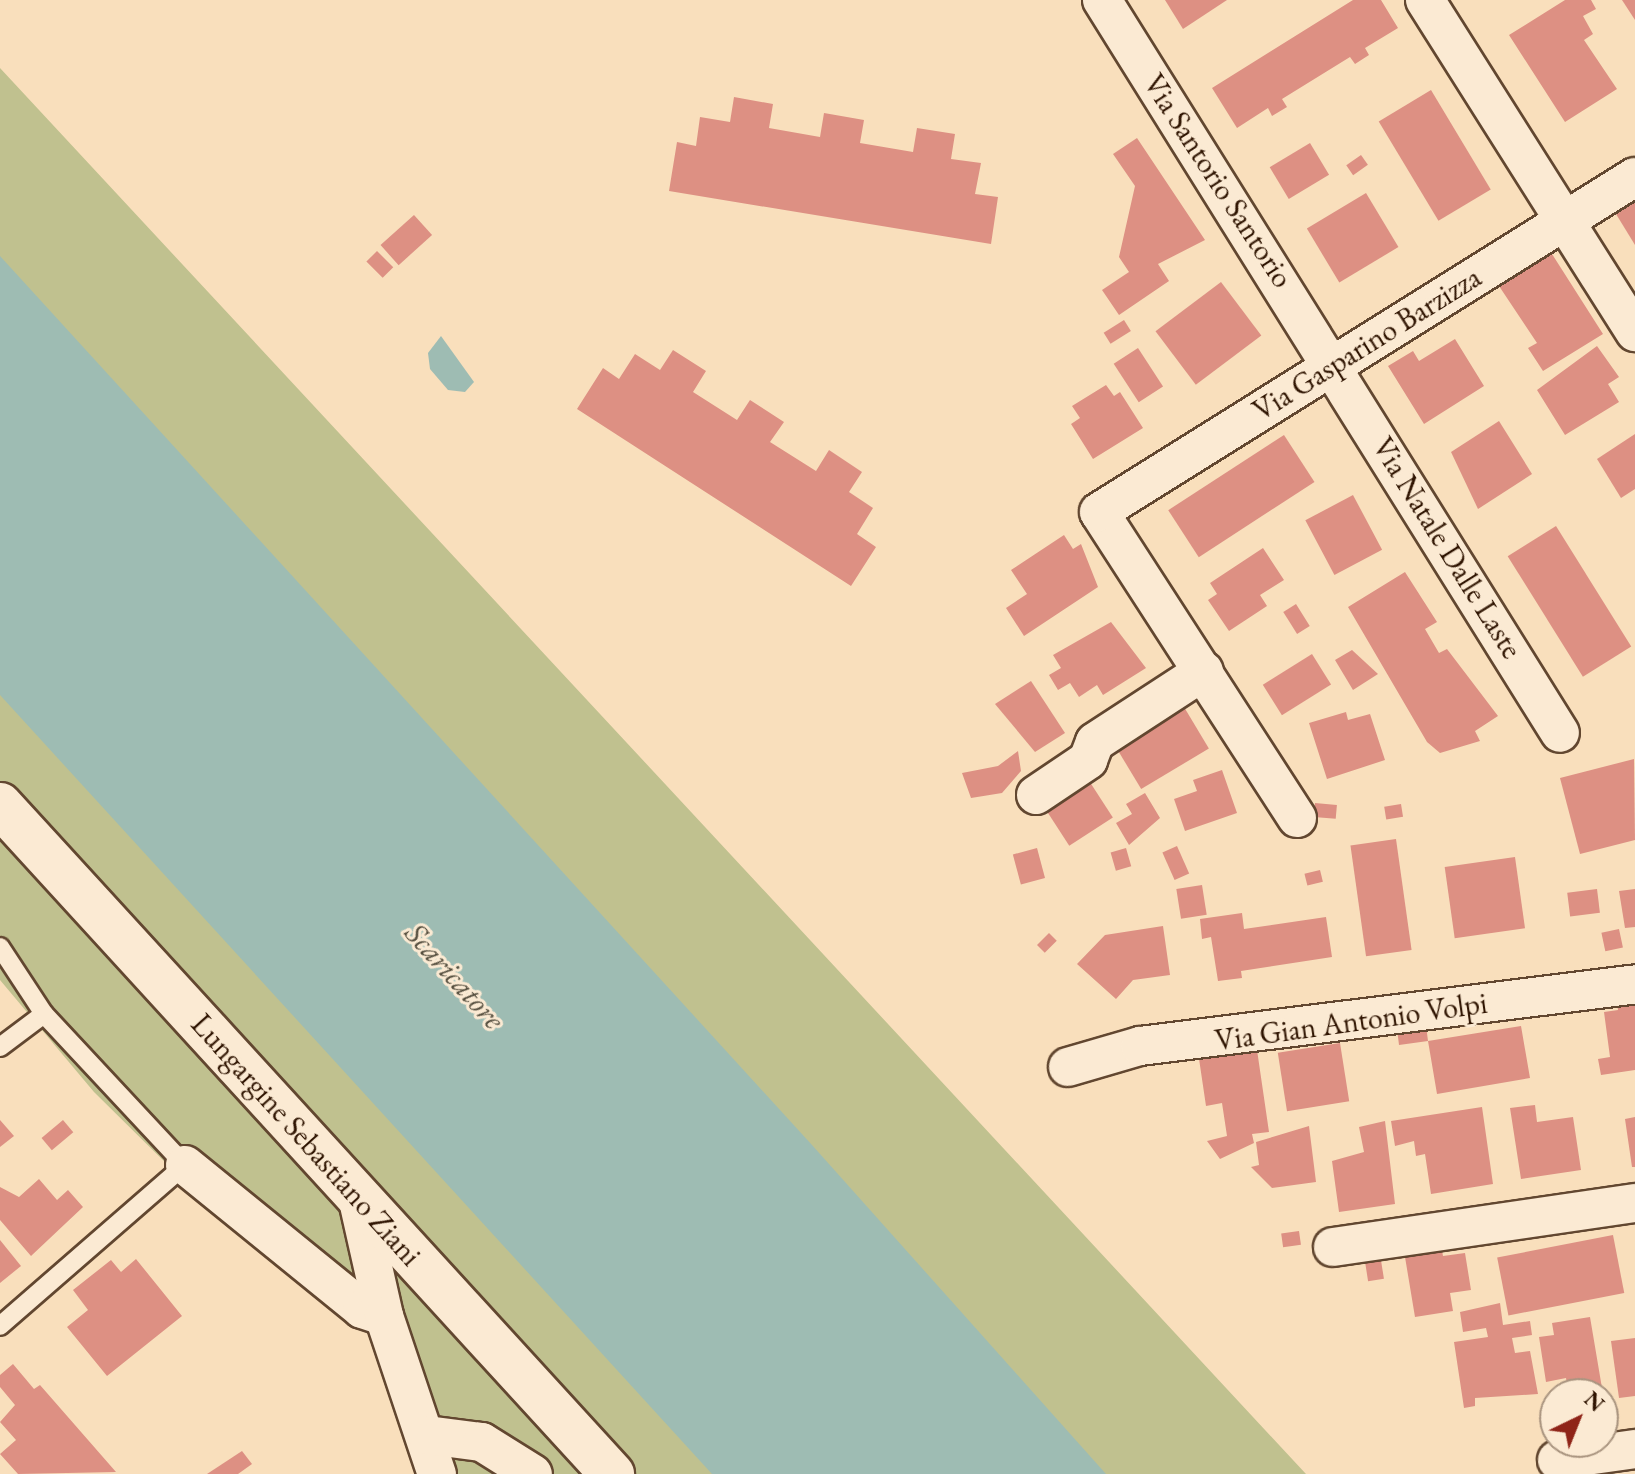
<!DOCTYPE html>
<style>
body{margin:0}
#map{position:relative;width:1635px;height:1474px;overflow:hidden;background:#f9dfbc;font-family:"EB Garamond",serif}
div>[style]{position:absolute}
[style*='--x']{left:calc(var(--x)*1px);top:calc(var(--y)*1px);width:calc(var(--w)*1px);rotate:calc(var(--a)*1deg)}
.green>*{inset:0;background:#c0c18f}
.water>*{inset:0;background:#9ebcb3}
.building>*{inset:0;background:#dd9083;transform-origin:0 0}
.roads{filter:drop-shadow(2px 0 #624730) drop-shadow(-2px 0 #624730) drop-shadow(0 2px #624730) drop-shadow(0 -2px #624730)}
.lane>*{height:18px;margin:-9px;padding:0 9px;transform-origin:9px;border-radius:9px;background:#fbead3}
.street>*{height:38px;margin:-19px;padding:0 19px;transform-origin:19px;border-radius:19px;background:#fbead3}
.secondary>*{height:44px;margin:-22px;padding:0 22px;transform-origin:22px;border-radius:22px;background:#fbead3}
span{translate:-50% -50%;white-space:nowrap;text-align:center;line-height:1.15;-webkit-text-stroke:6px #fbead3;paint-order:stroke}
.street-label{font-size:30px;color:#2f1401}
.water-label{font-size:32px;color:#564f3f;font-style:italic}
.north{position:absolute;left:1539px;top:1378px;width:80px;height:80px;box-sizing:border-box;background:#fbead3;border:2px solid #a9947f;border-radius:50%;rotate:43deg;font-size:22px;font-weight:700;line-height:32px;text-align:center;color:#2f1401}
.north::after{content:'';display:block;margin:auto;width:28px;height:36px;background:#8f2418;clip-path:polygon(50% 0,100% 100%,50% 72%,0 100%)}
</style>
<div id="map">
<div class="green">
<div style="clip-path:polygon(0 68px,1306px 1474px,455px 1474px,415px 1437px,378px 1333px,181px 1178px,94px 1092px,0 980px)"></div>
</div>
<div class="water">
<div style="clip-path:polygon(0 256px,812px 1145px,1106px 1474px,712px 1474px,0 695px)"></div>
<div style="clip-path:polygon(441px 336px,474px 382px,465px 392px,448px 390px,430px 369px,428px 353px)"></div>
</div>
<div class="building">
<div style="clip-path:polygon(1165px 0,1227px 0,1183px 29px)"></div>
<div style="clip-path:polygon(1353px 0,1381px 0,1398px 28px,1365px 48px,1369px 55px,1355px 64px,1350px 57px,1282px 99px,1287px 107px,1272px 116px,1268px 108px,1237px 128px,1212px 88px)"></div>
<div style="clip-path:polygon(1565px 0,1591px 0,1596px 9px,1583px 16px,1593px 34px,1584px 40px,1617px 89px,1565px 122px,1509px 35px)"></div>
<div style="clip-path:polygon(1622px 0,1635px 0,1635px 20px)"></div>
<div style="left:1431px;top:90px;width:116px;height:61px;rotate:59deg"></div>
<div style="clip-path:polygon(734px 97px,773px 104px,769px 128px,820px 137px,824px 113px,864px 120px,860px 143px,913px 152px,917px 128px,955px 134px,951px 159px,981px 163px,975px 194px,998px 197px,991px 244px,669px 191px,677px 142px,696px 146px,700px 117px,730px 122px)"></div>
<div style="clip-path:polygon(1137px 138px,1205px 240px,1158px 264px,1169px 281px,1119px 315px,1102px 290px,1129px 272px,1119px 257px,1135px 186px,1113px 154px)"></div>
<div style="left:1310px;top:143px;width:37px;height:47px;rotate:59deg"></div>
<div style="left:1361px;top:155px;width:12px;height:18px;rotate:55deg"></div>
<div style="left:1366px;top:193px;width:63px;height:69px;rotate:59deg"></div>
<div style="clip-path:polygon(1635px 202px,1635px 245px,1616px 214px)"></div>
<div style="left:414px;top:215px;width:27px;height:45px;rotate:48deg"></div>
<div style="left:377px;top:251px;width:23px;height:15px;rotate:45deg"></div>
<div style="clip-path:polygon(1552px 254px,1603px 334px,1543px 371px,1528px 348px,1537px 343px,1497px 283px)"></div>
<div style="left:1221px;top:282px;width:67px;height:82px;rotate:53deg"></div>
<div style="left:1124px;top:320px;width:13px;height:24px;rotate:58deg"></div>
<div style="clip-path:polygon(1455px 339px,1484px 386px,1424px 424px,1388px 366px,1413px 351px,1419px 361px)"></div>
<div style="clip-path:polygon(1597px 346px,1619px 377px,1608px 384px,1619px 402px,1565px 435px,1537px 390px)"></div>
<div style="left:1138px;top:348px;width:46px;height:29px;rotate:57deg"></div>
<div style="clip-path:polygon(673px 350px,706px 371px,693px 392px,737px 420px,750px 400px,784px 422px,770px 442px,816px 471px,829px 450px,862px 472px,849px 492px,873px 508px,857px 534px,876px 547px,851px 586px,577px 409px,603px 368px,619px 379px,635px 354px,660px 370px)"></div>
<div style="clip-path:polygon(1106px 385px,1114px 396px,1120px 392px,1143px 428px,1093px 459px,1071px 424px,1080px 418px,1072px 406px)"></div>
<div style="clip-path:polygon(1499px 421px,1532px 474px,1478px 509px,1451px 452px)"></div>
<div style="clip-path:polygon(1635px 434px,1635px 489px,1621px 498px,1597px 459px)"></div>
<div style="left:1284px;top:435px;width:56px;height:138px;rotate:57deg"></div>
<div style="left:1353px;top:495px;width:62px;height:54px;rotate:62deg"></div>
<div style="left:1556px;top:526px;width:142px;height:57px;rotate:58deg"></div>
<div style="clip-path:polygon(1064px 535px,1073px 549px,1081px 544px,1098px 587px,1024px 636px,1006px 608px,1027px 594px,1011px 570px)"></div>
<div style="clip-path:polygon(1263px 548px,1284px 580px,1260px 595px,1267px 606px,1229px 631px,1208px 600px,1217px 594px,1210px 583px)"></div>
<div style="clip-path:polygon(1405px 572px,1437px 622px,1425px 629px,1439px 653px,1447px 649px,1498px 716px,1475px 731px,1480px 741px,1440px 753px,1427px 742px,1348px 607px)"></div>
<div style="left:1296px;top:604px;width:26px;height:15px;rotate:58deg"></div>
<div style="clip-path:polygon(1111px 622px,1146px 668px,1103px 695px,1097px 685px,1079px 697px,1070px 683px,1058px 690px,1049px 675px,1061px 668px,1053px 655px)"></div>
<div style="clip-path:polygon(1352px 650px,1378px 674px,1353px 690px,1335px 660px)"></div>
<div style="left:1312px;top:654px;width:36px;height:58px;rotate:58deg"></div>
<div style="clip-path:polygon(1031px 681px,1065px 733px,1035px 752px,995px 704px)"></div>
<div style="left:1178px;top:697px;width:60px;height:79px;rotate:59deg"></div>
<div style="clip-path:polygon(1346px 712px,1348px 720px,1370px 714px,1385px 760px,1327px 779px,1309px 723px)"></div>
<div style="clip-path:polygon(1018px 751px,1021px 771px,1002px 793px,971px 798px,962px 773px,998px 766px)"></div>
<div style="clip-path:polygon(1634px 759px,1635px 840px,1580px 854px,1560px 778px)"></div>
<div style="clip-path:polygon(1222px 770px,1237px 813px,1185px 831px,1174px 799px,1197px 791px,1193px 780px)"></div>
<div style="left:1084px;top:773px;width:53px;height:52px;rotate:57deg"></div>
<div style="clip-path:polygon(1145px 793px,1160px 818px,1129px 845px,1116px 823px,1132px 814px,1126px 804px)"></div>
<div style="left:1315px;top:803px;width:22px;height:14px;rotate:5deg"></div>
<div style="left:1401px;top:804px;width:13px;height:17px;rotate:81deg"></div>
<div style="left:1396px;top:839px;width:112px;height:46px;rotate:82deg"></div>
<div style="left:1177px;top:846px;width:30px;height:16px;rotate:66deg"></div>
<div style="left:1037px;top:848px;width:31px;height:25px;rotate:75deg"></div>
<div style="left:1126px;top:848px;width:19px;height:16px;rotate:74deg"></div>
<div style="left:1515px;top:857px;width:72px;height:71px;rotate:82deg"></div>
<div style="left:1320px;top:870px;width:12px;height:16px;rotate:76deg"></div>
<div style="left:1202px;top:885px;width:30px;height:26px;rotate:81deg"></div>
<div style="left:1597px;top:889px;width:24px;height:30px;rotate:83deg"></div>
<div style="clip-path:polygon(1635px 889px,1635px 927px,1625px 928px,1619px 891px)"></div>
<div style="clip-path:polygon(1242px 913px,1244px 929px,1326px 917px,1332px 957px,1241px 971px,1242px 978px,1218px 981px,1211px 937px,1202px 939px,1200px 919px)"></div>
<div style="clip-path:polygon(1163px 926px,1170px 975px,1133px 980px,1116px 999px,1077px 964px,1105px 935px)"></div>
<div style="left:1619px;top:929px;width:19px;height:18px;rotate:78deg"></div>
<div style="left:1049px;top:933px;width:11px;height:17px;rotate:45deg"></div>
<div style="clip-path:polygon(1635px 987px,1635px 1070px,1601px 1075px,1598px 1059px,1610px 1057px,1604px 1012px,1618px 1010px,1615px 990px)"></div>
<div style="clip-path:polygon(1426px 1025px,1428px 1041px,1521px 1026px,1530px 1078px,1437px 1094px,1428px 1041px,1399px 1045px,1397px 1029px)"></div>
<div style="clip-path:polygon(1256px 1043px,1269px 1132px,1252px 1134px,1254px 1143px,1220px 1159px,1207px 1141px,1227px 1136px,1222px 1103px,1206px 1106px,1198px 1052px)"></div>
<div style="left:1340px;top:1043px;width:59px;height:63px;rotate:81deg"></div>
<div style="clip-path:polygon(1535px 1105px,1537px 1122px,1573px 1117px,1581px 1170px,1521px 1179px,1510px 1108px)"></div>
<div style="clip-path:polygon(1482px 1107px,1493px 1184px,1431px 1194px,1425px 1154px,1416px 1156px,1414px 1141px,1395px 1146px,1391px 1121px)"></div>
<div style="clip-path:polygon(1635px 1117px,1635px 1167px,1632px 1167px,1625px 1119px)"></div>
<div style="clip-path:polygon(0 1120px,14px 1136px,0 1147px)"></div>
<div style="left:63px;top:1120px;width:16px;height:28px;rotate:50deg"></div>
<div style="clip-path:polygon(1385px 1121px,1395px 1204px,1339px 1212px,1332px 1161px,1364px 1152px,1359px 1127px)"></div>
<div style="clip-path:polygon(1309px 1126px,1316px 1182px,1272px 1188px,1251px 1167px,1259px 1165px,1256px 1142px)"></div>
<div style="clip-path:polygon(39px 1179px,57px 1200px,68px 1190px,83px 1207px,31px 1256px,0 1220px,0 1187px,19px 1197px)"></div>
<div style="left:1299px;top:1231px;width:14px;height:18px;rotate:82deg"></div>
<div style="left:1613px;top:1235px;width:59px;height:118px;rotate:79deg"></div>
<div style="clip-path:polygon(0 1240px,21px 1266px,0 1283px)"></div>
<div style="clip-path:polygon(1441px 1245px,1443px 1256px,1465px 1253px,1471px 1290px,1450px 1293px,1453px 1311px,1415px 1317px,1404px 1251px)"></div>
<div style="left:1380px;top:1254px;width:25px;height:16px;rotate:81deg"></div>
<div style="clip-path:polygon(136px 1259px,182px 1316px,107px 1376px,67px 1327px,88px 1310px,73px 1290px,111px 1260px,121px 1272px)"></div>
<div style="clip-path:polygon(1500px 1303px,1503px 1325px,1530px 1321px,1532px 1335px,1512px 1338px,1515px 1353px,1530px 1351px,1538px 1394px,1475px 1398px,1475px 1406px,1464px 1408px,1454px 1342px,1488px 1337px,1486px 1328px,1463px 1332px,1460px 1312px)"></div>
<div style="clip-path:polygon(1590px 1317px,1603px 1394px,1568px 1394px,1566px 1378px,1546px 1382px,1539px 1337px,1554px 1335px,1552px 1323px)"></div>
<div style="clip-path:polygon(1635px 1338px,1635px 1396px,1619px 1398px,1611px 1341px)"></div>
<div style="clip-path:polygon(13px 1364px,34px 1389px,40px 1385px,116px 1472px,18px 1474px,0 1454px,16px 1440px,0 1422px,15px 1405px,0 1387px,0 1375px)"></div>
<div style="clip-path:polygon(242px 1451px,252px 1464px,238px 1474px,207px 1474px)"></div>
</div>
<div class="roads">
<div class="lane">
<div style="--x:0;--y:947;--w:80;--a:56.7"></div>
<div style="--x:44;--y:1014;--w:207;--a:47"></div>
<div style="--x:185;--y:1165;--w:245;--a:139"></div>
<div style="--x:0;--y:1047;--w:55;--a:-36.9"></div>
</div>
<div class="street">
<div style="--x:1102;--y:0;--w:864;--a:58"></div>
<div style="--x:1425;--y:0;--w:393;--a:57.7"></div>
<div style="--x:1036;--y:795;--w:63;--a:-33.9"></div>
<div style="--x:1088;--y:760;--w:19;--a:-69"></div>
<div style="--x:1095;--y:742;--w:130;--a:-33.1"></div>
<div style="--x:1297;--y:818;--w:364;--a:-122.9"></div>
<div style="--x:1099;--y:512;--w:632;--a:-32.01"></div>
<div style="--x:1068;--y:1067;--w:75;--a:-16.3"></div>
<div style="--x:1140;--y:1046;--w:499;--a:-7.1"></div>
<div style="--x:185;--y:1165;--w:228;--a:39.1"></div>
<div style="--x:362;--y:1309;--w:23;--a:18"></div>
<div style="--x:357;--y:1196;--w:123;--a:77.3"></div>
<div style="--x:384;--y:1316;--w:167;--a:71.5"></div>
<div style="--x:1333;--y:1247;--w:305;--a:-8.3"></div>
<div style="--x:427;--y:1435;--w:55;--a:7.3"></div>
<div style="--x:482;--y:1442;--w:60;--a:32.1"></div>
<div style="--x:1557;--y:1460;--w:79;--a:-8"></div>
</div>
<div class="secondary">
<div style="--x:0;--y:805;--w:907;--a:47.55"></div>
</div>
</div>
<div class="street-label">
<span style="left:1218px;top:181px;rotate:57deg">Via Santorio Santorio</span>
<span style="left:1367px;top:344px;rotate:-32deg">Via Gasparino Barzizza</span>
<span style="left:1447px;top:548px;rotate:58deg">Via Natale Dalle Laste</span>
<span style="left:1351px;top:1022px;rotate:-8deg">Via Gian Antonio Volpi</span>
<span style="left:306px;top:1140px;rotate:48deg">Lungargine Sebastiano Ziani</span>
</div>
<div class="water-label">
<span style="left:455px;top:976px;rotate:48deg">Scaricatore</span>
</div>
<div class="north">N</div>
</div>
